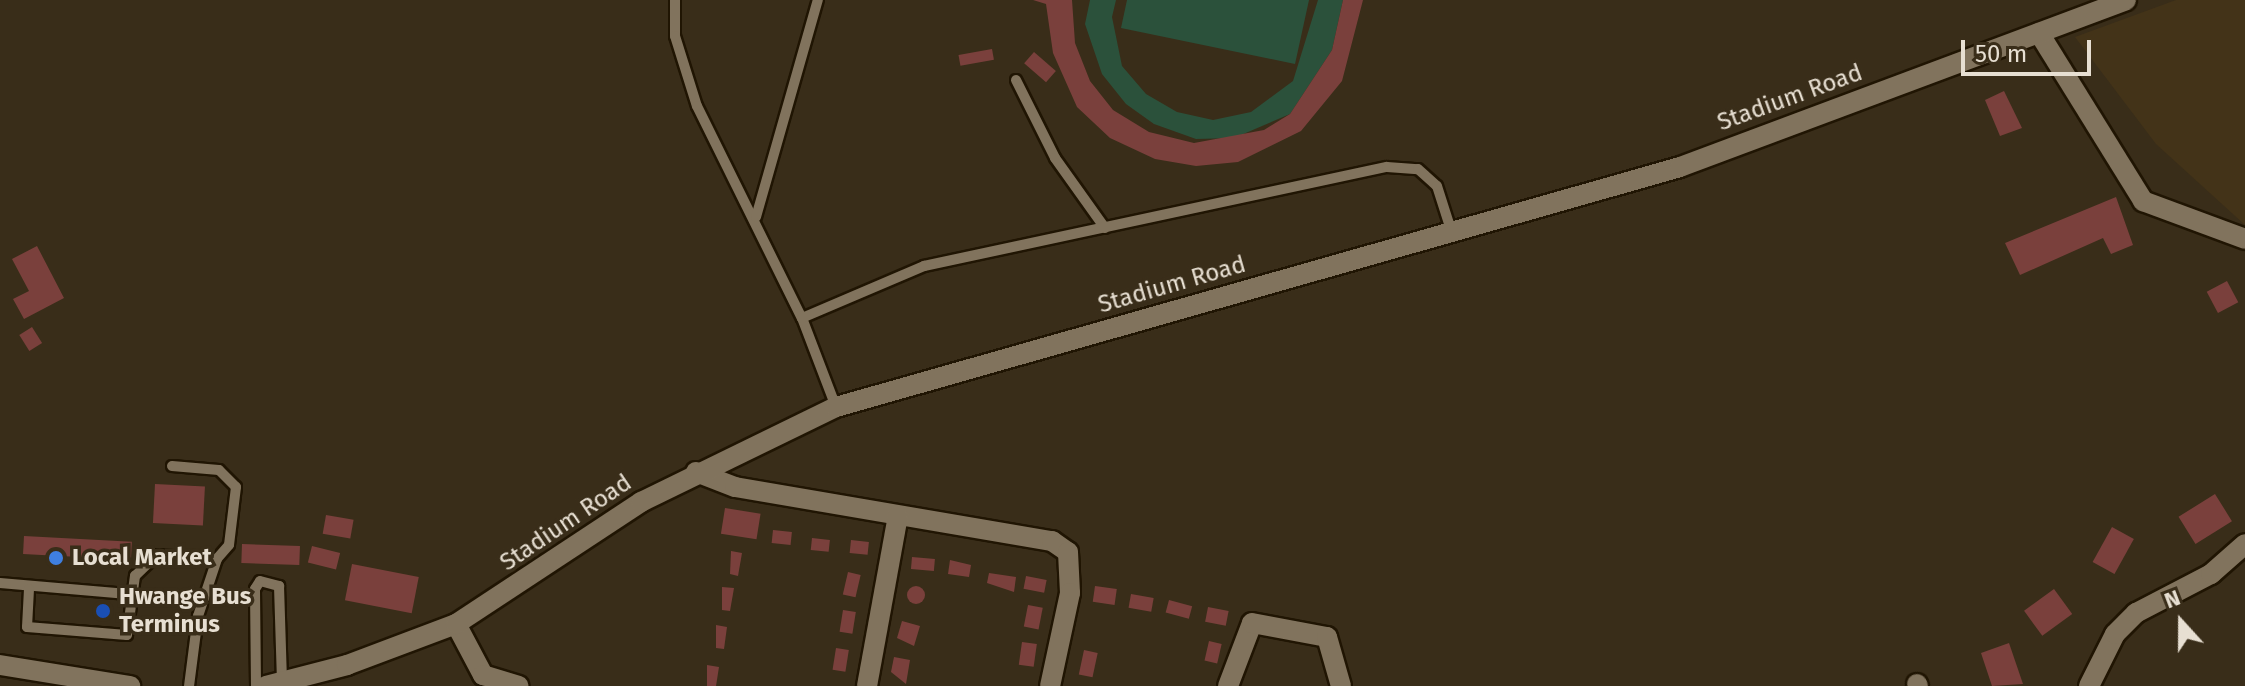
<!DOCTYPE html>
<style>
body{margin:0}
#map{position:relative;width:2245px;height:686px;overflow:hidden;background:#392d19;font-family:"Fira Sans",sans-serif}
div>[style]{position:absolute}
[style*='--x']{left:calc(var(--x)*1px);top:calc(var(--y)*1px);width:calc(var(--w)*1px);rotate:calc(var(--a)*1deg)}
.built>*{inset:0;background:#433318}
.green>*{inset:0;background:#2b513b}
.building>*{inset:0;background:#7a403c;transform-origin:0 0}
.round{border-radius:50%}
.roads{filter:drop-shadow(2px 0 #201503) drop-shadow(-2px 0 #201503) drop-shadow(0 2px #201503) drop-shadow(0 -2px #201503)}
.lane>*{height:10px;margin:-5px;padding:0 5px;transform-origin:5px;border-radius:5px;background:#81735d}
.street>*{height:20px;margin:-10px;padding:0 10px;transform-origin:10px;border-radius:10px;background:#81735d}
.dots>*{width:22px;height:22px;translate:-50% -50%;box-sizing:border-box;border:4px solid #392d19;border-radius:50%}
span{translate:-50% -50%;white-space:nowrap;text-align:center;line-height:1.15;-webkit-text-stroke:7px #392d19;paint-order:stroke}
.street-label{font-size:24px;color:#e7dfd2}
.poi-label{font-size:24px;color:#e7dfd2;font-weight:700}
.left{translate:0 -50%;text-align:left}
.north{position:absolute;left:2141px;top:582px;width:80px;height:80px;-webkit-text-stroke:6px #392d19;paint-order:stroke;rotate:339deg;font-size:22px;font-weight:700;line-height:32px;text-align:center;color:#e7dfd2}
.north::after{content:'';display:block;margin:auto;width:28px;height:36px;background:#e7dfd2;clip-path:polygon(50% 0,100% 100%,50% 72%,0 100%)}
.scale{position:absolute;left:1961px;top:40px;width:130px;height:36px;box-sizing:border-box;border:4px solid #e7dfd2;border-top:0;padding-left:10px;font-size:24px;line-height:28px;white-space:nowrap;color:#e7dfd2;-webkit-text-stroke:6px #392d19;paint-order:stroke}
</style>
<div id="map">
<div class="built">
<div style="clip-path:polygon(2176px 0,2245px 0,2245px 225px,2156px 144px,2075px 37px)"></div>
</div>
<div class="green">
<div style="clip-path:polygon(1090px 0,1116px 0,1112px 17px,1122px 66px,1146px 94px,1177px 112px,1213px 120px,1251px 112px,1293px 81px,1318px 0,1343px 0,1332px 50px,1290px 114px,1234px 138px,1196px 139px,1154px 124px,1126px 104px,1102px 74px,1085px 24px)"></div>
<div style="clip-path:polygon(1127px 0,1309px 0,1295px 64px,1121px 28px)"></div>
</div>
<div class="building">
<div style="clip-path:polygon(1033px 0,1072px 0,1075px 43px,1090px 81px,1113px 110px,1149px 132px,1194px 143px,1264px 130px,1290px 114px,1332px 50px,1343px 0,1363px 0,1342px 81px,1301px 131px,1238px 162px,1196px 166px,1155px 159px,1110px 138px,1077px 107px,1053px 53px,1046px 4px)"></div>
<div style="left:992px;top:49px;width:11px;height:34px;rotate:80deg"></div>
<div style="left:1034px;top:52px;width:29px;height:15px;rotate:41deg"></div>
<div style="clip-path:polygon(2004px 91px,2022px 128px,2000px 136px,1985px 100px)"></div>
<div style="clip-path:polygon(2116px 197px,2133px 245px,2111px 254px,2103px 238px,2020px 275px,2005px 243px)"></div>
<div style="clip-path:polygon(37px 246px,64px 298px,24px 319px,13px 299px,29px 291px,12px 259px)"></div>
<div style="left:2227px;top:281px;width:24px;height:23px;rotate:62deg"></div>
<div style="left:32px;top:327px;width:19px;height:15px;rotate:58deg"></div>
<div style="left:155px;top:484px;width:50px;height:39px;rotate:3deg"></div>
<div style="left:2215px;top:494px;width:32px;height:43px;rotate:58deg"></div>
<div style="left:725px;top:508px;width:36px;height:26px;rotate:9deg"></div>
<div style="left:326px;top:515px;width:28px;height:19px;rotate:10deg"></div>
<div style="left:2112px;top:527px;width:25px;height:40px;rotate:29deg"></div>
<div style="left:773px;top:530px;width:19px;height:13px;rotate:6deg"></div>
<div style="left:24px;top:536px;width:108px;height:18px;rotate:3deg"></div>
<div style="left:812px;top:538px;width:18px;height:12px;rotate:6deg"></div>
<div style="left:851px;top:540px;width:18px;height:13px;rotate:6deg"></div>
<div style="left:242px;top:544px;width:58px;height:19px;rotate:2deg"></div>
<div style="left:312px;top:546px;width:29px;height:17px;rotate:14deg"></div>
<div style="clip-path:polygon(731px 551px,742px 553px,738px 576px,730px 574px)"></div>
<div style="left:912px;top:557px;width:23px;height:12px;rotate:5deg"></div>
<div style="clip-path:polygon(950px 560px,971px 565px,969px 577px,948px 574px)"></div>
<div style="left:352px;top:564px;width:68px;height:37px;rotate:11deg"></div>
<div style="left:848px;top:572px;width:13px;height:23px;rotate:13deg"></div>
<div style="clip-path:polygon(989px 573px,1016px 577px,1014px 592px,987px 583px)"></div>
<div style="left:1026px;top:576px;width:21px;height:13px;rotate:11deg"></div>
<div style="left:1095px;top:586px;width:22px;height:16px;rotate:8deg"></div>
<div class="round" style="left:907px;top:586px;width:18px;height:18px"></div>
<div style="clip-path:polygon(722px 587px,734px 588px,730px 611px,722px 610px)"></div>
<div style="left:2054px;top:589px;width:31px;height:37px;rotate:54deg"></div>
<div style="left:1131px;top:594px;width:23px;height:14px;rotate:10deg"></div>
<div style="left:1169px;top:600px;width:24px;height:13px;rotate:15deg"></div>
<div style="left:1028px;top:605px;width:15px;height:22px;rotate:11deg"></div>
<div style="left:1208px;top:607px;width:21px;height:15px;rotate:11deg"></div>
<div style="left:843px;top:610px;width:13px;height:22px;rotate:9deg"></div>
<div style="clip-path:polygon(902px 621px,920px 626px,914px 646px,897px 638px)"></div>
<div style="clip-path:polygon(716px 625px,727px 627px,724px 649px,716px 648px)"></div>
<div style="left:1209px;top:641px;width:13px;height:20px;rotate:13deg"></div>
<div style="left:1022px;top:642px;width:15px;height:23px;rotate:8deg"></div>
<div style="clip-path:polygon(2009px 643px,2023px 684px,1992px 686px,1981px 653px)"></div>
<div style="left:836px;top:648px;width:13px;height:22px;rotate:9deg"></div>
<div style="left:1084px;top:650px;width:14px;height:25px;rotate:12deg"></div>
<div style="clip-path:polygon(894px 657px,910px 660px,906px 684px,891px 672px)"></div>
<div style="clip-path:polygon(707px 665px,719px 667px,716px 686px,707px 686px)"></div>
</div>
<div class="roads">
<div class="lane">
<div style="--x:675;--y:0;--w:36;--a:90"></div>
<div style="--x:675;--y:36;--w:73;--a:72.6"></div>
<div style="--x:697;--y:106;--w:237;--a:63.7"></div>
<div style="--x:1016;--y:80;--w:87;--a:63.4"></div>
<div style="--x:1055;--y:158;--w:86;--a:54.5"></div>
<div style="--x:756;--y:217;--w:226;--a:-74.1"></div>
<div style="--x:836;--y:407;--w:95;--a:-110.9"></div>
<div style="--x:802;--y:318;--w:133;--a:-23.1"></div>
<div style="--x:924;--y:266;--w:473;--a:-12.1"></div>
<div style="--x:1387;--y:167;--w:31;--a:4"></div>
<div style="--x:1418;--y:169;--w:25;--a:42"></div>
<div style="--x:1437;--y:186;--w:49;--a:72.3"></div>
<div style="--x:172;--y:466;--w:47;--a:4.9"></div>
<div style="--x:219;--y:470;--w:24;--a:45"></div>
<div style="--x:236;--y:487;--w:58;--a:96.9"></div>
<div style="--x:229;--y:545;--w:18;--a:131"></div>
<div style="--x:0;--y:583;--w:128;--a:4.9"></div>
<div style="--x:29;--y:589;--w:38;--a:93"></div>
<div style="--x:27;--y:627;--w:100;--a:4.6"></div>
<div style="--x:127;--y:635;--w:60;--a:-82.3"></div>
<div style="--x:135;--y:576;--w:30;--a:-44"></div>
<div style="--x:157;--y:555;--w:60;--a:3.8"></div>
<div style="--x:217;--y:559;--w:60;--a:108.4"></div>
<div style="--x:198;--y:616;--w:71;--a:97.3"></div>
<div style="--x:256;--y:686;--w:97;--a:-90.6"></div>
<div style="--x:255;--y:589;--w:9;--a:-58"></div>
<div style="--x:260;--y:581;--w:20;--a:15"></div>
<div style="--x:279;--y:586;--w:97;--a:88.2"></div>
</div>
<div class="street">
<div style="--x:2039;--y:33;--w:198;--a:58.2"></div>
<div style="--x:2143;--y:201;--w:109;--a:20.4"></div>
<div style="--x:696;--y:472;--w:42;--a:21"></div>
<div style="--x:735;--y:487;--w:322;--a:9.7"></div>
<div style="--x:1052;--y:541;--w:19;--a:35"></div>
<div style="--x:1068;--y:552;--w:41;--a:87.2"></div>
<div style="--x:1070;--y:593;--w:95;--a:102.1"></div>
<div style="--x:456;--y:624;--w:58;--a:62.1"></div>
<div style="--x:483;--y:675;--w:37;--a:17"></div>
<div style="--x:0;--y:665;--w:132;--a:9.2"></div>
<div style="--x:1917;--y:684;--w:2;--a:63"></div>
<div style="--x:266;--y:686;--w:84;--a:-14.5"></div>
<div style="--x:347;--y:665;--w:116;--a:-20.6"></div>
<div style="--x:456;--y:624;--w:222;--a:-33.4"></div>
<div style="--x:641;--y:502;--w:217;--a:-26"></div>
<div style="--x:836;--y:407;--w:877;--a:-15.87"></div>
<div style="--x:1680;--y:167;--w:476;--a:-20.5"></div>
<div style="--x:867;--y:686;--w:173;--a:-79.7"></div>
<div style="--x:1228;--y:686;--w:67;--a:-69.1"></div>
<div style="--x:1252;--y:623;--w:76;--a:10.6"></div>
<div style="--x:1327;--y:637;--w:51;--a:74.1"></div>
<div style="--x:2089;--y:686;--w:58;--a:-63.4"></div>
<div style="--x:2115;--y:634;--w:30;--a:-45"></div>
<div style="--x:2136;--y:613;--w:85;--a:-27.5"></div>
<div style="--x:2211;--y:574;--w:45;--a:-41.4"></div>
</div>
</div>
<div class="dots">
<div style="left:56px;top:558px;background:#3f7fe0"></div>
<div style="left:103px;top:611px;background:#1a4fb4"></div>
</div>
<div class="street-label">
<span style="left:1790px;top:98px;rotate:-20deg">Stadium Road</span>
<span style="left:1172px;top:285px;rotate:-16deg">Stadium Road</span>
<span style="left:566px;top:523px;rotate:-34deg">Stadium Road</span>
</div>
<div class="poi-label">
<span class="left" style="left:72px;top:558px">Local Market</span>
<span class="left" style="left:119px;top:611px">Hwange Bus<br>Terminus</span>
</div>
<div class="north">N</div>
<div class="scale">50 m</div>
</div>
